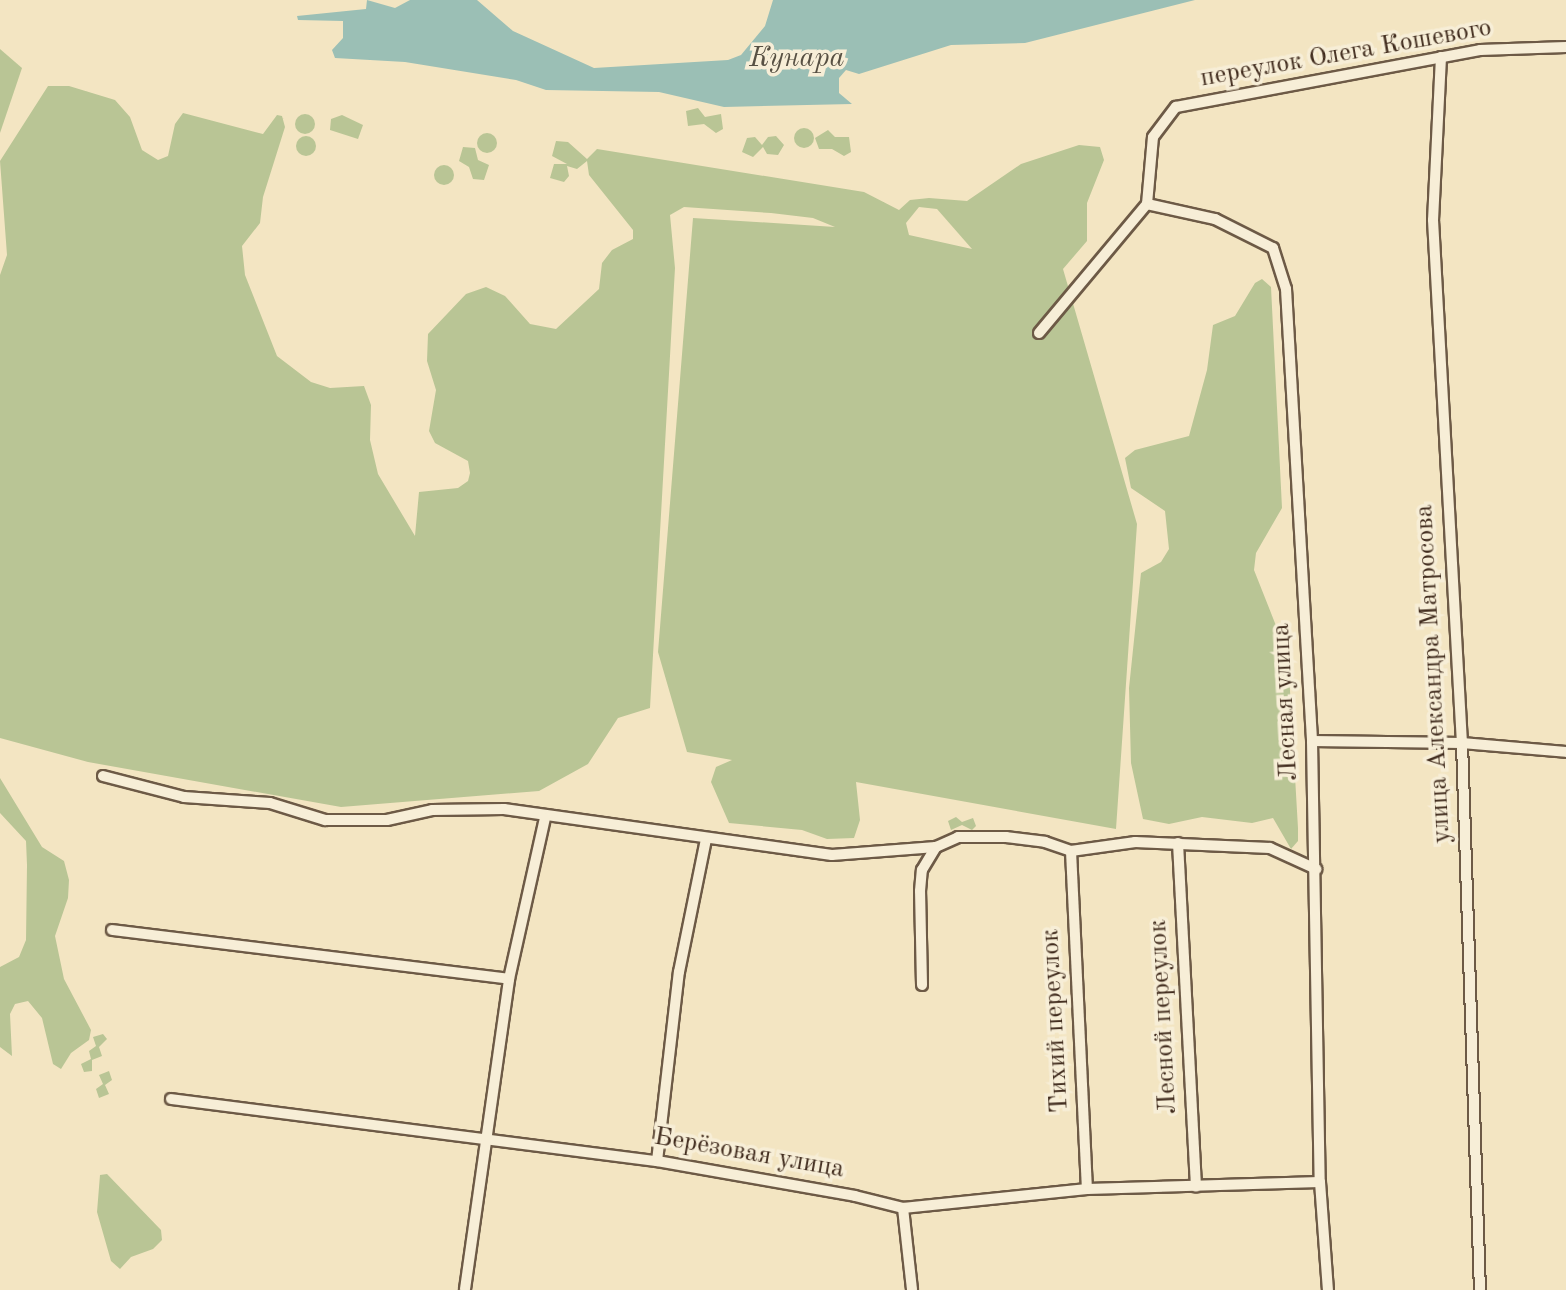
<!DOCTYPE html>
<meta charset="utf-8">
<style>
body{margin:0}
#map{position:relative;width:1566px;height:1290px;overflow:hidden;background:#f3e5c2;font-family:"Old Standard TT",serif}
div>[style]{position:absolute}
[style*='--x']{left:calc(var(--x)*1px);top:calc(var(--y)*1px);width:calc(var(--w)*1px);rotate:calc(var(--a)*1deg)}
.green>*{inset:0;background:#b9c595}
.round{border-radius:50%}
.water>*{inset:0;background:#9bbfb5}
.roads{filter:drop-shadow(2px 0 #6d5a46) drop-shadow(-2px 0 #6d5a46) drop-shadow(0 2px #6d5a46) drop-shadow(0 -2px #6d5a46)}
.street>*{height:10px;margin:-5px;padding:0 5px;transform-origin:5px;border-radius:5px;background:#f7eed7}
span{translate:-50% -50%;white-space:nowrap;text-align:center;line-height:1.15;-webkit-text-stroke:7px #f7eed7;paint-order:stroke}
.street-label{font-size:26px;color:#402b1d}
.water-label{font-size:28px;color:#575043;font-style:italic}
</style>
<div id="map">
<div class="green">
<div style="clip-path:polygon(0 49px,22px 68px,0 133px)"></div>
<div style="clip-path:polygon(evenodd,48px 86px,69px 86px,115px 100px,130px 117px,142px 150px,158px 160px,168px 156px,175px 124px,183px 113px,263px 134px,277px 115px,282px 116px,285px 127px,263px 197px,260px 223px,242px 246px,245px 275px,277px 356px,311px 382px,330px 388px,364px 386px,371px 405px,370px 440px,378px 474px,415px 536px,419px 492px,458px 488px,468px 481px,470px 473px,468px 461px,435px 443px,429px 431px,436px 390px,427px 361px,428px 334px,466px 294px,486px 287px,505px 296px,530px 324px,556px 329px,599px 289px,602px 263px,612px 250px,633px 239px,633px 230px,589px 175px,587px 161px,577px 169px,567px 166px,569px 176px,564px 182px,550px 178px,554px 164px,567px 164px,552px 156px,556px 141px,568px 142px,587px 159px,597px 149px,864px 192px,899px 210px,910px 200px,929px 198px,967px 201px,1021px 164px,1079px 145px,1100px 147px,1104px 160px,1087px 203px,1087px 241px,1063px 269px,1137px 524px,1116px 829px,856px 782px,860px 820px,854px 838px,827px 839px,802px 830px,729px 823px,711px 782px,716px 767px,732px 760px,687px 752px,658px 652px,693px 218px,835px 227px,813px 218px,771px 213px,684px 207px,670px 215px,675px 268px,650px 708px,618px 718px,588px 764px,539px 791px,341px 807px,88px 762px,0 738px,0 275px,7px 255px,0 161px,48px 86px,919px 207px,937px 209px,972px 249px,909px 235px,906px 223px,919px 207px)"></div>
<div style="clip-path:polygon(698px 108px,705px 117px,721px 114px,723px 129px,716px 133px,704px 124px,688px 126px,686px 111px)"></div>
<div class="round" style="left:295px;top:114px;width:20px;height:20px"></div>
<div style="clip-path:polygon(342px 115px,363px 125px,358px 139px,330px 130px,331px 119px)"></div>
<div class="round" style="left:794px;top:128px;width:20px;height:20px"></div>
<div style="clip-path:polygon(828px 130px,835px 137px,849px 137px,851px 152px,844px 156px,832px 149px,819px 149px,815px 138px)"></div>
<div class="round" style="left:477px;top:133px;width:20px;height:20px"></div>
<div class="round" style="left:296px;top:136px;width:20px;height:20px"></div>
<div style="clip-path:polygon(776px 136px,784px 145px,778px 155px,767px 154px,763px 147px,753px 157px,742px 152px,747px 138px,755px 137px,762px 145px,768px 137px)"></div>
<div style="clip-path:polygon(463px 147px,475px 148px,478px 160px,489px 165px,484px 180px,473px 179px,469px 167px,459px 161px)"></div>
<div class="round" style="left:434px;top:165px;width:20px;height:20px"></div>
<div style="clip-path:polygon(1262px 279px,1271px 287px,1282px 508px,1256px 553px,1254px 570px,1288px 656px,1298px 828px,1298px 841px,1291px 849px,1273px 818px,1252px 823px,1202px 817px,1169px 824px,1143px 819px,1131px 763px,1129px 688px,1141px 573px,1161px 562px,1169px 549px,1165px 511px,1131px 488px,1125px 458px,1135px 450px,1189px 436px,1207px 370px,1213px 325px,1235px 316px,1255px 283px)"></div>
<div style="clip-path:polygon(0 778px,42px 847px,64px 861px,69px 880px,68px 898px,55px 936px,64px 979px,91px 1030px,89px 1040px,71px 1053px,61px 1069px,53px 1064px,42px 1018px,28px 1001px,15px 1004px,10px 1014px,12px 1056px,0 1047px,0 967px,19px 957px,26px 940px,27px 865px,26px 841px,0 813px)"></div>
<div style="clip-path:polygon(956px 817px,962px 822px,973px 818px,976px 826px,972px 830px,962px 825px,951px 830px,948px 821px)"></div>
<div style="clip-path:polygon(103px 1034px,107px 1039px,99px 1047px,102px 1056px,92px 1060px,92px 1071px,84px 1072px,81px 1064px,91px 1059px,89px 1051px,96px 1046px,93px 1037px)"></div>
<div style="clip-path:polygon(109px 1071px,112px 1080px,105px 1085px,109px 1094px,99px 1098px,96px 1089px,103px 1084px,99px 1075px)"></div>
<div style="clip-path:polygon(107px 1174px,161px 1230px,162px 1240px,153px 1249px,131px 1257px,120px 1269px,111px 1261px,97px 1212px,100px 1175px)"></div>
</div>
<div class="water">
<div style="clip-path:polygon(367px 0,395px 8px,410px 0,477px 0,513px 31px,594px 68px,728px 60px,741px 55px,765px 26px,773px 0,1195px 0,1025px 43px,951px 45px,859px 74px,846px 70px,839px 78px,839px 93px,852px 104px,724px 107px,659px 92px,546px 90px,516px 80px,405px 62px,335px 58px,332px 50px,343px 38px,343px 21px,298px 20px,297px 16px,366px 9px)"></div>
</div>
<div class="roads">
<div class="street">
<div style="--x:1441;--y:57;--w:163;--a:92.8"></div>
<div style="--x:1433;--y:220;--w:524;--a:86.83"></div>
<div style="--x:1462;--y:743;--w:547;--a:88.12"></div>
<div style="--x:1147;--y:204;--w:70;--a:12.4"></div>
<div style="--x:1215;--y:219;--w:65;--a:26.6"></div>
<div style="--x:1273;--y:248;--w:43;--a:72.4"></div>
<div style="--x:1286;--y:289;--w:453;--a:86.7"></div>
<div style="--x:1312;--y:741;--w:441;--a:89"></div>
<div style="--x:1320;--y:1182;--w:108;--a:85.8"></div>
<div style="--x:1039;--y:333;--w:168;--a:-50.1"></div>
<div style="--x:1147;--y:204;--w:67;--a:-84.9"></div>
<div style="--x:1153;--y:137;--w:38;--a:-53"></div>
<div style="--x:1176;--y:107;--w:309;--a:-10.6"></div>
<div style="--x:1480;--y:50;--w:86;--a:-2"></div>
<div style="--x:1312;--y:741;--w:150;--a:0.8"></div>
<div style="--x:1462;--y:743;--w:104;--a:4.9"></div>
<div style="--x:103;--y:776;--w:84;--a:14.5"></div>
<div style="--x:184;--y:797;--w:86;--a:4"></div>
<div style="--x:270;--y:803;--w:58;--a:17.2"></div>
<div style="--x:325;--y:820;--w:62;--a:0"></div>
<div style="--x:387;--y:820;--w:46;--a:-12.5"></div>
<div style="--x:432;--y:810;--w:72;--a:-0.8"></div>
<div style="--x:504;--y:809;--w:331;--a:8"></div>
<div style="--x:832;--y:855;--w:104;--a:-4.4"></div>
<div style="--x:936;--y:847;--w:24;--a:-24"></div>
<div style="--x:958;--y:837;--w:48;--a:0"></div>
<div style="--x:1006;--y:837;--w:39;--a:7"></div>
<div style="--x:1045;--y:842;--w:28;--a:19"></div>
<div style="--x:1071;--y:851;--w:65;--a:-8"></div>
<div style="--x:1135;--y:842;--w:135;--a:2.5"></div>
<div style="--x:1270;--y:848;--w:51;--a:24.5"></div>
<div style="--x:1178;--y:843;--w:344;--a:87"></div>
<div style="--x:1071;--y:851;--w:338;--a:87.3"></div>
<div style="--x:112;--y:930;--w:400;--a:7"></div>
<div style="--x:922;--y:985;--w:94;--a:-91.2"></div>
<div style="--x:920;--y:891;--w:21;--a:-85"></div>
<div style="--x:922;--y:870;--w:27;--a:-59"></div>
<div style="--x:171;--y:1099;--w:490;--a:7.3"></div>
<div style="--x:657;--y:1161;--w:201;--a:10"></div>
<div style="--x:855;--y:1196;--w:49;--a:14"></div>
<div style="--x:903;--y:1208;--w:185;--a:-5.9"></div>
<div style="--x:1087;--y:1189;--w:233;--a:-1.7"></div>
<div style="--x:657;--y:1161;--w:190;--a:-83.4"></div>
<div style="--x:679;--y:972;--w:136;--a:-78.5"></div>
<div style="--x:903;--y:1208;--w:82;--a:83.7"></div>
<div style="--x:465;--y:1289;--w:313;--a:-81.9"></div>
<div style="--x:509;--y:979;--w:165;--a:-77.4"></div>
</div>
</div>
<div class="street-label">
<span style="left:1346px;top:54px;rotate:-10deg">переулок Олега Кошевого</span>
<span style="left:1434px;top:674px;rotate:-93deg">улица Александра Матросова</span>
<span style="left:1286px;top:702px;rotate:-93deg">Лесная улица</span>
<span style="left:1164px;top:1017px;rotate:-93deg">Лесной переулок</span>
<span style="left:1056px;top:1021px;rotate:-93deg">Тихий переулок</span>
<span style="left:749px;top:1154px;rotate:10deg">Берёзовая улица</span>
</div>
<div class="water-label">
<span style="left:797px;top:59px">Кунара</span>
</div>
</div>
